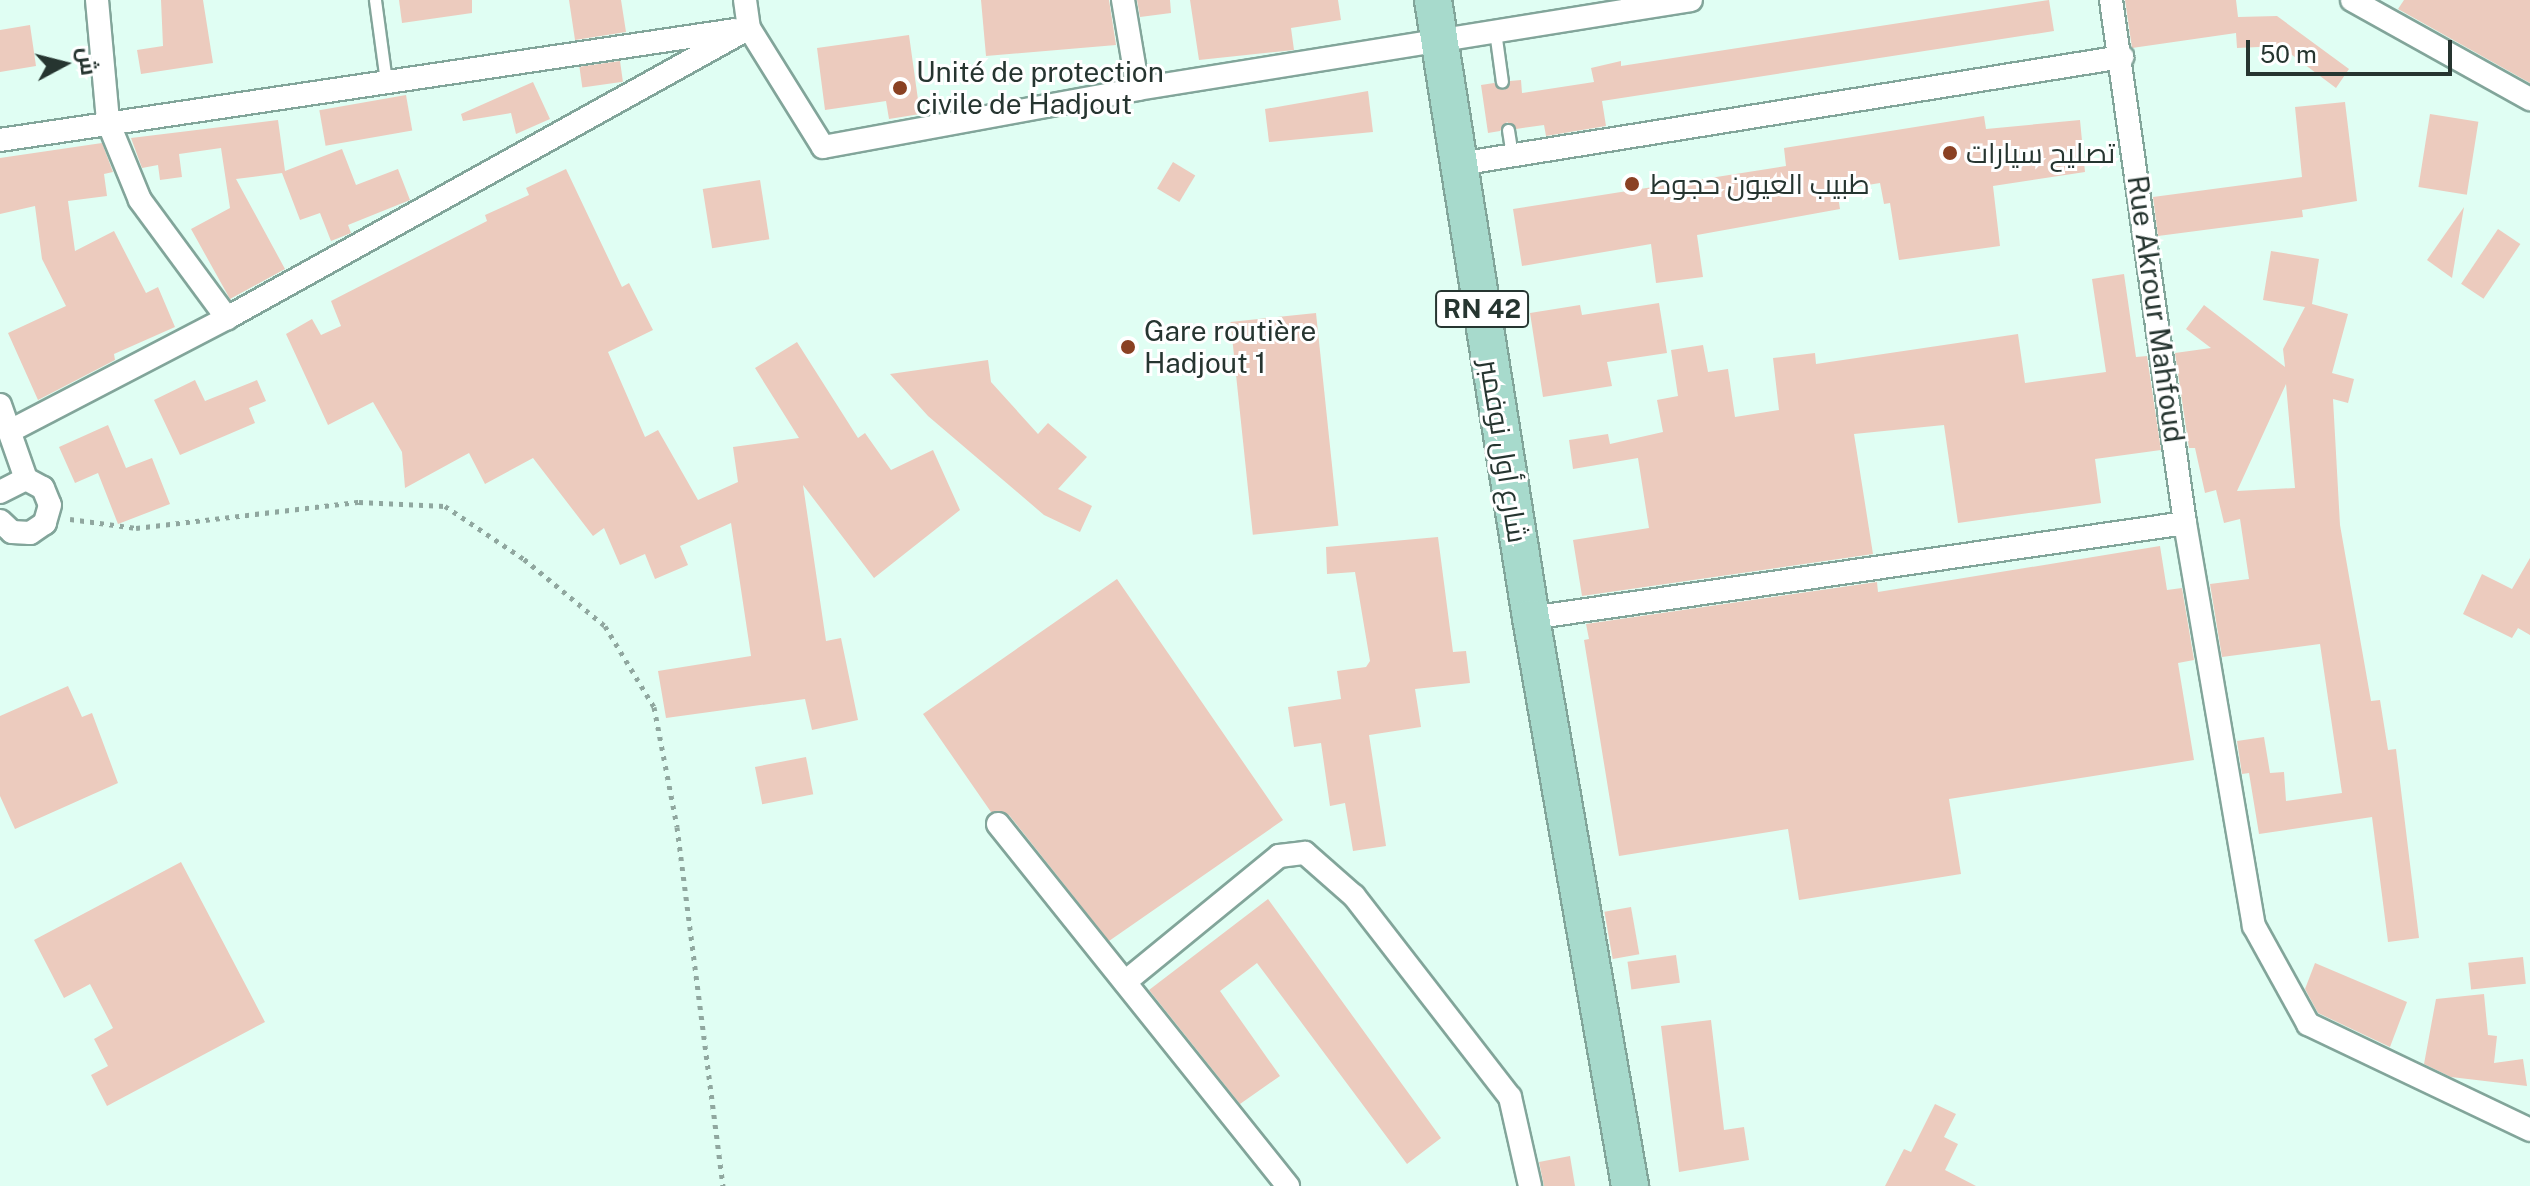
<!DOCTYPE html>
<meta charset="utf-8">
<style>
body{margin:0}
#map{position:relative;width:2530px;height:1186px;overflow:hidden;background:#e0fef3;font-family:"Public Sans",Cairo,sans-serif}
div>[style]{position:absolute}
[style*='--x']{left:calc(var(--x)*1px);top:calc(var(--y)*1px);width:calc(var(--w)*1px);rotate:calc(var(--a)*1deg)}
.building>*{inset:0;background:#eccbbe;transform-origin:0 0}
.path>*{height:5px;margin-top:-2.5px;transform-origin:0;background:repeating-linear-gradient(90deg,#90a79f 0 4px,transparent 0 10px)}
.roads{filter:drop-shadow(2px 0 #82a59a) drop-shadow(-2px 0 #82a59a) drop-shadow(0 2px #82a59a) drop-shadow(0 -2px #82a59a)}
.lane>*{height:11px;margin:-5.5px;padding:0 5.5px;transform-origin:5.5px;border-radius:5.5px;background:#fff}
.street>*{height:22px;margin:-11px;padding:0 11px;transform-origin:11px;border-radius:11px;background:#fff}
.primary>*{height:36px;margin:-18px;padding:0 18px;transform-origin:18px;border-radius:18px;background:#a7dacc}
.dots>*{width:22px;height:22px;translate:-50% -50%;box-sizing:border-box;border:4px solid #fff;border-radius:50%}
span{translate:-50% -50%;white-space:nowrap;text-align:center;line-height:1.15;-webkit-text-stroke:6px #fff;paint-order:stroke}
.shield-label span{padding:2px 6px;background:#fff;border:2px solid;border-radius:6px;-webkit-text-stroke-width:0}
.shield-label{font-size:26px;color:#263530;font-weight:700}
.poi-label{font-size:28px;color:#263530}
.left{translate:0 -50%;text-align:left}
.street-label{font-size:28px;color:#263530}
.north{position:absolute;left:24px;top:24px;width:80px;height:80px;-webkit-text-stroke:6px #fff;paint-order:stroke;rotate:83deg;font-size:22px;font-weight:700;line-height:32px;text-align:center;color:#263530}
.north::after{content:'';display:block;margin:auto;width:28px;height:36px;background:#263530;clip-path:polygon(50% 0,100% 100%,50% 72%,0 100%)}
.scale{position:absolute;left:2246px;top:40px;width:206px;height:36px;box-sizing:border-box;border:4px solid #263530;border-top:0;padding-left:10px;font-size:24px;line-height:28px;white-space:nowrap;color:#263530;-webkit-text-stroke:6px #fff;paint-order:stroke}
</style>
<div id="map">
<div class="building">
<div style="clip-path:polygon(161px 0,203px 0,213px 63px,141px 74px,137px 50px,163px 46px)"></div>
<div style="clip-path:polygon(399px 0,472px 0,472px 13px,402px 23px)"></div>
<div style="clip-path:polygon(569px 0,621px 0,626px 32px,575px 40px)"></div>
<div style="clip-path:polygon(981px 0,1109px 0,1116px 45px,986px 56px)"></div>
<div style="clip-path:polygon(1137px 0,1170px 0,1171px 13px,1140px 17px)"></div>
<div style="clip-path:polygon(1190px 0,1338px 0,1341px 20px,1291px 28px,1294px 50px,1199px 60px)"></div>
<div style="clip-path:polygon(2049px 0,2054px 31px,1602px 101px,1606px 126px,1546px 136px,1544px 125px,1516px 129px,1507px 122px,1500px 131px,1488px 133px,1481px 85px,1494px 83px,1504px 90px,1510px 81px,1521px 80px,1522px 93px,1594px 82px,1591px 68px,1621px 61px,1621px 66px)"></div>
<div style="clip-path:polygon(2125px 0,2236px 0,2238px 17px,2277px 16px,2349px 69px,2336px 88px,2280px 46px,2237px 48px,2236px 33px,2132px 48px)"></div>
<div style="clip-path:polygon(2404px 0,2530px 0,2530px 83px,2398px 9px)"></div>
<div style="clip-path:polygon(30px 25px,36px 66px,0 72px,0 30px)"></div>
<div style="clip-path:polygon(909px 35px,920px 114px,889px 119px,886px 101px,825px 110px,817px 48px)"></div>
<div style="left:620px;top:61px;width:21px;height:41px;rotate:82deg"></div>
<div style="clip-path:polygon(533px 82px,550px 119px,516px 134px,511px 113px,463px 121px,461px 114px)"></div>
<div style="clip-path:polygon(1368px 91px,1373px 132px,1269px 142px,1265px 109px)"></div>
<div style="left:406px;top:95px;width:36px;height:88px;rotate:80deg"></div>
<div style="clip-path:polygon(2345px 102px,2357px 201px,2302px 210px,2303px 217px,2158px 236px,2153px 197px,2302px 177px,2295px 107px)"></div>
<div style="left:2430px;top:114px;width:49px;height:74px;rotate:9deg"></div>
<div style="clip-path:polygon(1984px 116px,1986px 129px,2080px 120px,2085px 172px,1993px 186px,2000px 246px,1899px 260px,1890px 203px,1884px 204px,1880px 183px,1837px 190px,1840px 209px,1697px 235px,1703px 277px,1656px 283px,1651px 244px,1522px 266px,1513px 209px,1786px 166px,1784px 148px)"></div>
<div style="clip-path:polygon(278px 120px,285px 171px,342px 149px,356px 185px,398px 169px,410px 200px,348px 225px,351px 233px,331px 241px,320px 213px,300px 220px,282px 173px,236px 179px,285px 269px,230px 299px,191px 229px,230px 208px,221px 148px,179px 154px,182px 177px,160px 180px,158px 165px,142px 168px,131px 138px)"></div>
<div style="clip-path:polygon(102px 143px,113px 172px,104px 174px,107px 196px,68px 201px,75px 251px,114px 231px,146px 293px,158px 287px,175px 327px,114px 354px,115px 360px,38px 400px,8px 333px,66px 306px,42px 259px,35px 206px,0 214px,0 158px)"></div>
<div style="left:1173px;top:162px;width:26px;height:31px;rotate:31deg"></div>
<div style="clip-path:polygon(566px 169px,622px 287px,629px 283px,653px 330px,608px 352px,645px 437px,658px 430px,698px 500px,738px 482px,733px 447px,799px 438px,755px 368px,797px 342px,858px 438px,865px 433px,891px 470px,933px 450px,960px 510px,874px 578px,803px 485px,826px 641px,841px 638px,858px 720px,812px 730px,805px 699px,666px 718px,658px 671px,751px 656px,731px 523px,680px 546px,688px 565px,655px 579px,645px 554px,620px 565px,604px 528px,593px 536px,533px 458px,485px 484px,469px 453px,405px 488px,402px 452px,373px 402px,328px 425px,286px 334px,312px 319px,321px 335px,341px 326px,331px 301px,487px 221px,485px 215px,529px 195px,526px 188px)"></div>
<div style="left:760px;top:180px;width:60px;height:58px;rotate:81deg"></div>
<div style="clip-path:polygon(2464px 207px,2452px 278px,2427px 260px)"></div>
<div style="left:2498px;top:229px;width:27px;height:66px;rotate:34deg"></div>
<div style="clip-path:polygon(evenodd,2271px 251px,2319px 259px,2312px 304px,2348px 314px,2332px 373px,2354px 379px,2348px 403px,2333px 399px,2340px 525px,2371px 701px,2380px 700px,2388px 750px,2396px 749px,2419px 938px,2388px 942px,2372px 817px,2259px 834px,2249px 773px,2242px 774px,2237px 741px,2264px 737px,2270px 773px,2284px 772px,2286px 801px,2342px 793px,2320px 644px,2222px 657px,2210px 584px,2249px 579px,2240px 519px,2224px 523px,2216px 490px,2205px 493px,2195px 448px,2189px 448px,2175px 353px,2211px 348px,2186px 329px,2204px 305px,2285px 367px,2283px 349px,2305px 307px,2263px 300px,2271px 251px,2286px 384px,2295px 488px,2237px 491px,2286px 384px)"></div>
<div style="clip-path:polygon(2124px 274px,2136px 357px,2147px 356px,2161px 450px,2095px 459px,2101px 503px,1958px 523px,1944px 425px,1854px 434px,1873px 554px,1582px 596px,1573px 540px,1649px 528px,1638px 458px,1573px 469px,1569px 440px,1608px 434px,1610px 444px,1663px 432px,1657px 400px,1678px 396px,1671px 350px,1703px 345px,1708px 372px,1728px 369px,1735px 417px,1779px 410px,1773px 358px,1815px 353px,1816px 364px,2018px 334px,2025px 383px,2106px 372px,2092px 279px)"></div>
<div style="clip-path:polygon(1659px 303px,1667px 353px,1607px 362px,1612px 386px,1543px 397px,1530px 313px,1580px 305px,1582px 315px)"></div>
<div style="left:1316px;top:313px;width:214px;height:86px;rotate:84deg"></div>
<div style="clip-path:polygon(988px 360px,991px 382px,1038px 434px,1048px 423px,1087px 457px,1058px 489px,1092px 506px,1080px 532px,1044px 515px,928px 416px,890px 374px)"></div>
<div style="clip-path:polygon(195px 380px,205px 401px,257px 380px,266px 401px,249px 408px,255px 423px,180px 455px,154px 400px)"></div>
<div style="clip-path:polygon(108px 425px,126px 468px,152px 458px,170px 504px,118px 524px,98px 473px,75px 483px,59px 447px)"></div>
<div style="clip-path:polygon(1438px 537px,1453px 652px,1466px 651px,1470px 683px,1415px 689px,1421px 727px,1369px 735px,1386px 846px,1353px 851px,1345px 803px,1330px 806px,1321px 743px,1294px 747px,1288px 707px,1341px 699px,1337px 671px,1366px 667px,1370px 661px,1355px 572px,1327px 574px,1326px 547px)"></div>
<div style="clip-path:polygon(2160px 546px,2167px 590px,2182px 588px,2194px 660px,2178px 663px,2194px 760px,1949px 799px,1961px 874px,1799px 900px,1788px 829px,1619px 856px,1584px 640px,1589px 639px,1586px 624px,1877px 582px,1878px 592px)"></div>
<div style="clip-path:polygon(2530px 558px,2530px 635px,2518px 628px,2512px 638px,2463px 614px,2482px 574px,2512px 589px)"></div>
<div style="clip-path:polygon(1117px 579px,1283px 820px,1109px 941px,1009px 815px,991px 812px,923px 714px)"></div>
<div style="clip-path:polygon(68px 686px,82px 717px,92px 713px,118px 783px,15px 829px,0 796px,0 716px)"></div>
<div style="left:806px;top:757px;width:38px;height:52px;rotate:79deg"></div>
<div style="clip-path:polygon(181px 862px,265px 1022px,107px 1106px,91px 1075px,108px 1066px,94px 1039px,113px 1028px,90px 984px,64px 998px,34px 940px)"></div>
<div style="clip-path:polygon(1268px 899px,1441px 1138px,1407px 1164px,1257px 963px,1220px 991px,1280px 1076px,1240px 1104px,1149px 990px)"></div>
<div style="left:1631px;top:907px;width:48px;height:27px;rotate:80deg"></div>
<div style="left:1676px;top:955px;width:28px;height:49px;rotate:82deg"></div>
<div style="left:2523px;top:957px;width:27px;height:55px;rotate:84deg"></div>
<div style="clip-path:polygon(2315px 963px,2407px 1002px,2390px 1047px,2318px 1013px,2305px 989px)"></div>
<div style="clip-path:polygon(2484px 994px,2488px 1035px,2497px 1036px,2494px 1063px,2523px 1059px,2527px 1086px,2451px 1077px,2424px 1064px,2436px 999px)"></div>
<div style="clip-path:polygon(1711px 1020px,1724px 1130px,1744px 1127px,1749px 1160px,1679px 1172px,1661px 1026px)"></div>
<div style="clip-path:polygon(1935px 1104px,1956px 1114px,1944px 1137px,1958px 1144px,1945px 1170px,1976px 1186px,1885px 1186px,1904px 1149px,1911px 1152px)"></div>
<div style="clip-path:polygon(1570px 1156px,1575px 1186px,1544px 1186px,1539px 1162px)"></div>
</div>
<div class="path">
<div style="--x:70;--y:519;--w:67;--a:7.8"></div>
<div style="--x:136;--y:528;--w:225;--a:-6.7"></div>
<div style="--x:359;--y:502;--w:86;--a:2.7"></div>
<div style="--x:445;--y:506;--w:95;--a:33.9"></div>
<div style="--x:524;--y:559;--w:105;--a:39.6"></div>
<div style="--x:605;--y:626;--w:95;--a:58.8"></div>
<div style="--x:654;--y:707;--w:122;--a:79.1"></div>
<div style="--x:677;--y:827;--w:362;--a:82.7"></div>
</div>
<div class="roads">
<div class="lane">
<div style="--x:375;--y:0;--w:82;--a:82.3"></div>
<div style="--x:1495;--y:31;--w:51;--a:82.2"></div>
<div style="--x:1508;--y:130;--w:25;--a:81"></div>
</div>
<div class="street">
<div style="--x:97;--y:0;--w:122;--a:84.8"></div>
<div style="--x:108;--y:122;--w:84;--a:67.7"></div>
<div style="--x:140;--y:200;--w:147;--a:53.6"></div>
<div style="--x:745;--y:0;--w:28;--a:82"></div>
<div style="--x:749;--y:28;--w:140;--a:58.1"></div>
<div style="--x:823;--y:147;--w:320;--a:-10.4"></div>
<div style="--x:1138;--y:89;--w:560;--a:-9.14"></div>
<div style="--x:1123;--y:0;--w:90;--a:80.4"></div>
<div style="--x:2111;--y:0;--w:528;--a:81.95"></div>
<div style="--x:2185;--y:523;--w:409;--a:80.3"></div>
<div style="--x:2254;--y:926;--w:112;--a:61.1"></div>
<div style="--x:2308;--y:1024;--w:246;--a:25.5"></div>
<div style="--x:2352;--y:0;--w:204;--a:29.1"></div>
<div style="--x:0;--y:140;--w:743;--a:-8.51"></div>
<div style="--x:1459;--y:164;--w:672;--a:-9.17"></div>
<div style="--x:0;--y:405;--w:78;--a:70.6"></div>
<div style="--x:12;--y:430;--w:242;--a:-27.5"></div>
<div style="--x:227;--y:318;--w:597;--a:-29.05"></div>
<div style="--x:0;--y:492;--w:29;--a:-27"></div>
<div style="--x:26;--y:479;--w:19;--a:28"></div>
<div style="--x:43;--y:488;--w:18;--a:68"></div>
<div style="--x:50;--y:505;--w:19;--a:106"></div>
<div style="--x:45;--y:523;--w:18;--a:146"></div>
<div style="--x:30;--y:533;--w:18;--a:-177"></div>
<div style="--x:12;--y:532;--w:16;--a:-137"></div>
<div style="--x:1531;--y:618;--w:661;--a:-8.26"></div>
<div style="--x:998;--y:824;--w:464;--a:51.3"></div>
<div style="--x:1125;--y:982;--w:199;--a:-39.3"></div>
<div style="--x:1279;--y:856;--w:26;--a:-7"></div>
<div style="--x:1305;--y:853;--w:65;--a:41.3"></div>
<div style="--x:1354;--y:896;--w:254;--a:52.2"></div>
<div style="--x:1510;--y:1097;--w:91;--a:77.3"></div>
</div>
<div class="primary">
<div style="--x:1433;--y:0;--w:626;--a:80.99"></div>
<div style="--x:1531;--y:618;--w:577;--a:80.11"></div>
</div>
</div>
<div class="dots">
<div style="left:900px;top:88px;background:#8a4123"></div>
<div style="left:1950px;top:153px;background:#8a4123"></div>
<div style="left:1632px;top:184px;background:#8a4123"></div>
<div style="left:1128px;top:347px;background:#8a4123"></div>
</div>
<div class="shield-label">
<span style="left:1482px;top:309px">RN 42</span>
</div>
<div class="poi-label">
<span class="left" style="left:916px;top:88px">Unité de protection<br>civile de Hadjout</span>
<span class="left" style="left:1966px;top:153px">تصليح سيارات</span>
<span class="left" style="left:1650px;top:184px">طبيب العيون حجوط</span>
<span class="left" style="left:1144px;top:347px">Gare routière<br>Hadjout 1</span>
</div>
<div class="street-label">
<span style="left:2156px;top:309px;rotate:82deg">Rue Akrour Mahfoud</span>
<span style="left:1504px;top:451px;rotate:81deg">شارع أول نوفمبر</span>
</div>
<div class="north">ش</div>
<div class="scale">50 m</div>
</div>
